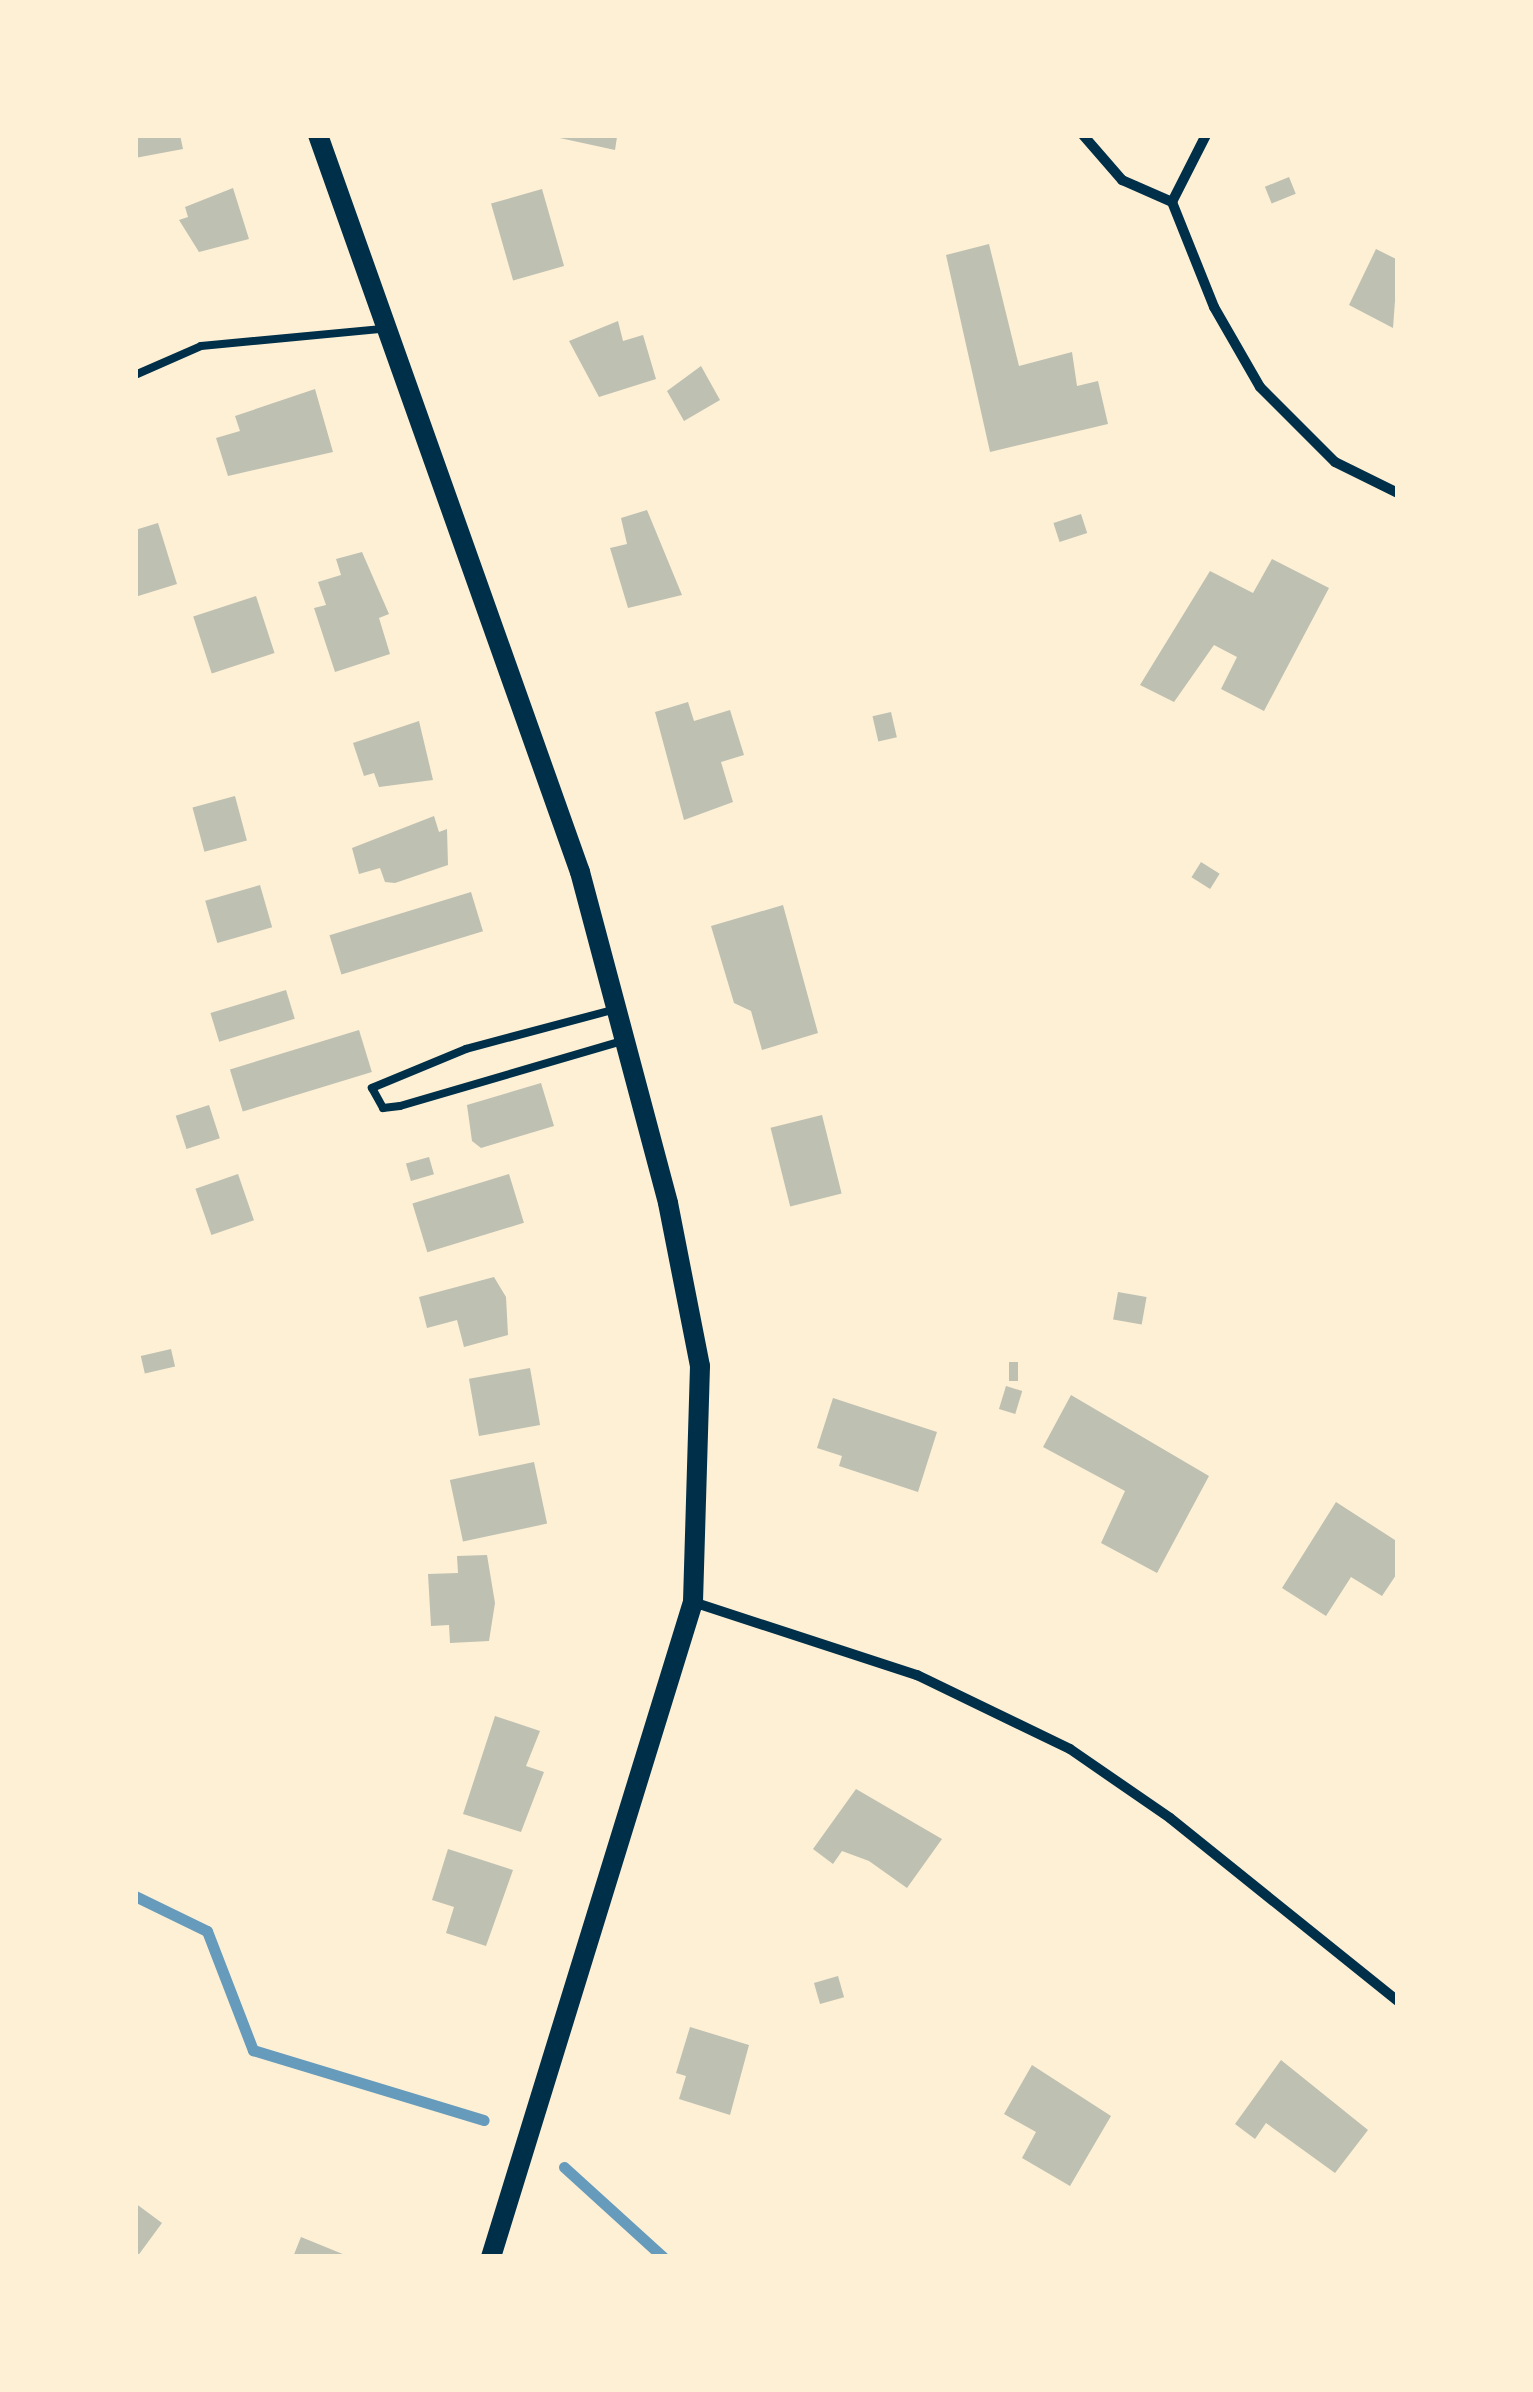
<!DOCTYPE html>
<style>
body{margin:0}
#map{position:relative;width:1533px;height:2392px;overflow:hidden;background:#fdf0d5;font-family:"Public Sans",sans-serif}
div>[style]{position:absolute}
[style*='--x']{left:calc(var(--x)*1px);top:calc(var(--y)*1px);width:calc(var(--w)*1px);rotate:calc(var(--a)*1deg)}
.stream>*{height:11px;margin:-5.5px;padding:0 5.5px;transform-origin:5.5px;border-radius:5.5px;background:#669bbc}
.building>*{inset:0;background:#bec0b2;transform-origin:0 0}
.service>*{height:8px;margin:-4px;padding:0 4px;transform-origin:4px;border-radius:4px;background:#003049}
.minor>*{height:10px;margin:-5px;padding:0 5px;transform-origin:5px;border-radius:5px;background:#003049}
.secondary>*{height:20px;margin:-10px;padding:0 10px;transform-origin:10px;border-radius:10px;background:#003049}
span{translate:-50% -50%;white-space:nowrap;text-align:center;line-height:1.15;-webkit-text-stroke:9px #fdf0d5;paint-order:stroke}
.frame{position:absolute;inset:0;border:138px solid #fdf0d5;pointer-events:none}
</style>
<div id="map">
<div class="stream">
<div style="--x:135;--y:1896;--w:80;--a:25.9"></div>
<div style="--x:207;--y:1931;--w:128;--a:68.9"></div>
<div style="--x:253;--y:2050;--w:241;--a:16.9"></div>
<div style="--x:564;--y:2167;--w:134;--a:42.3"></div>
</div>
<div class="building">
<div style="clip-path:polygon(135px 135px,180px 135px,183px 149px,135px 158px)"></div>
<div style="clip-path:polygon(546px 135px,633px 135px,617px 137px,615px 150px)"></div>
<div style="left:1289px;top:177px;width:18px;height:26px;rotate:68deg"></div>
<div style="clip-path:polygon(233px 188px,249px 239px,199px 252px,179px 220px,188px 217px,185px 207px)"></div>
<div style="left:542px;top:189px;width:80px;height:53px;rotate:74deg"></div>
<div style="clip-path:polygon(989px 244px,1019px 366px,1072px 352px,1077px 386px,1098px 381px,1108px 424px,990px 452px,946px 255px)"></div>
<div style="clip-path:polygon(1376px 249px,1398px 260px,1393px 328px,1349px 305px)"></div>
<div style="clip-path:polygon(618px 321px,623px 341px,643px 335px,656px 379px,599px 397px,569px 341px)"></div>
<div style="clip-path:polygon(701px 366px,720px 400px,684px 421px,667px 391px)"></div>
<div style="clip-path:polygon(315px 389px,333px 452px,228px 476px,216px 438px,240px 431px,235px 416px)"></div>
<div style="clip-path:polygon(647px 510px,682px 595px,628px 608px,610px 548px,627px 544px,621px 518px)"></div>
<div style="left:1081px;top:514px;width:20px;height:29px;rotate:72deg"></div>
<div style="clip-path:polygon(158px 523px,177px 584px,135px 597px,135px 530px)"></div>
<div style="clip-path:polygon(362px 552px,389px 614px,379px 618px,390px 654px,335px 672px,314px 608px,326px 605px,318px 582px,341px 575px,336px 559px)"></div>
<div style="clip-path:polygon(1272px 559px,1329px 588px,1264px 711px,1221px 689px,1237px 657px,1214px 645px,1174px 702px,1140px 685px,1210px 571px,1253px 593px)"></div>
<div style="left:256px;top:596px;width:60px;height:66px;rotate:72deg"></div>
<div style="clip-path:polygon(688px 702px,694px 721px,730px 710px,744px 755px,721px 762px,733px 802px,684px 820px,655px 712px)"></div>
<div style="left:891px;top:712px;width:26px;height:19px;rotate:77deg"></div>
<div style="clip-path:polygon(419px 721px,433px 780px,379px 787px,374px 773px,364px 776px,353px 743px)"></div>
<div style="left:235px;top:796px;width:46px;height:44px;rotate:75deg"></div>
<div style="clip-path:polygon(434px 816px,439px 832px,447px 829px,448px 865px,395px 883px,385px 882px,380px 868px,359px 874px,352px 848px)"></div>
<div style="left:1201px;top:862px;width:22px;height:18px;rotate:32deg"></div>
<div style="left:260px;top:885px;width:44px;height:57px;rotate:74deg"></div>
<div style="left:471px;top:892px;width:41px;height:148px;rotate:73deg"></div>
<div style="clip-path:polygon(783px 905px,818px 1033px,762px 1050px,751px 1011px,734px 1003px,711px 926px)"></div>
<div style="left:286px;top:990px;width:30px;height:79px;rotate:73deg"></div>
<div style="left:359px;top:1030px;width:44px;height:135px;rotate:73deg"></div>
<div style="clip-path:polygon(541px 1083px,554px 1126px,481px 1148px,472px 1141px,467px 1105px)"></div>
<div style="left:209px;top:1105px;width:35px;height:35px;rotate:72deg"></div>
<div style="left:822px;top:1115px;width:81px;height:53px;rotate:76deg"></div>
<div style="left:429px;top:1157px;width:18px;height:24px;rotate:74deg"></div>
<div style="left:238px;top:1174px;width:49px;height:45px;rotate:71deg"></div>
<div style="left:509px;top:1174px;width:51px;height:101px;rotate:73deg"></div>
<div style="clip-path:polygon(494px 1277px,506px 1297px,508px 1335px,464px 1347px,457px 1320px,427px 1328px,419px 1297px)"></div>
<div style="left:1118px;top:1292px;width:29px;height:28px;rotate:10deg"></div>
<div style="left:171px;top:1349px;width:18px;height:31px;rotate:77deg"></div>
<div style="left:1009px;top:1362px;width:9px;height:19px"></div>
<div style="left:530px;top:1368px;width:58px;height:62px;rotate:80deg"></div>
<div style="left:1006px;top:1386px;width:17px;height:24px;rotate:17deg"></div>
<div style="clip-path:polygon(1071px 1395px,1209px 1476px,1157px 1573px,1101px 1543px,1125px 1491px,1043px 1447px)"></div>
<div style="clip-path:polygon(833px 1398px,937px 1432px,918px 1492px,839px 1466px,842px 1456px,817px 1448px)"></div>
<div style="left:534px;top:1462px;width:63px;height:86px;rotate:78deg"></div>
<div style="clip-path:polygon(1336px 1502px,1398px 1542px,1398px 1572px,1382px 1596px,1351px 1577px,1326px 1616px,1282px 1588px)"></div>
<div style="clip-path:polygon(487px 1555px,495px 1603px,489px 1641px,450px 1643px,449px 1625px,431px 1626px,428px 1574px,458px 1573px,457px 1556px)"></div>
<div style="clip-path:polygon(495px 1716px,540px 1731px,526px 1766px,544px 1772px,521px 1832px,463px 1814px)"></div>
<div style="clip-path:polygon(856px 1789px,942px 1839px,907px 1888px,869px 1861px,842px 1851px,833px 1864px,813px 1849px)"></div>
<div style="clip-path:polygon(448px 1849px,513px 1870px,486px 1946px,446px 1933px,454px 1907px,432px 1900px)"></div>
<div style="left:838px;top:1976px;width:22px;height:25px;rotate:74deg"></div>
<div style="clip-path:polygon(690px 2027px,749px 2045px,730px 2115px,679px 2099px,686px 2076px,676px 2073px)"></div>
<div style="clip-path:polygon(1281px 2060px,1368px 2130px,1335px 2173px,1266px 2123px,1255px 2139px,1235px 2124px)"></div>
<div style="clip-path:polygon(1032px 2065px,1111px 2116px,1070px 2186px,1022px 2158px,1036px 2132px,1004px 2114px)"></div>
<div style="clip-path:polygon(135px 2203px,162px 2223px,137px 2257px,135px 2257px)"></div>
<div style="clip-path:polygon(301px 2237px,350px 2257px,293px 2257px)"></div>
</div>
<div class="service">
<div style="--x:135;--y:375;--w:72;--a:-23.7"></div>
<div style="--x:201;--y:346;--w:182;--a:-5.4"></div>
<div style="--x:616;--y:1009;--w:155;--a:165.1"></div>
<div style="--x:466;--y:1049;--w:102;--a:157.5"></div>
<div style="--x:372;--y:1088;--w:23;--a:61"></div>
<div style="--x:383;--y:1108;--w:17;--a:-7"></div>
<div style="--x:400;--y:1106;--w:231;--a:-16.3"></div>
</div>
<div class="minor">
<div style="--x:1083;--y:135;--w:60;--a:49.1"></div>
<div style="--x:1122;--y:180;--w:55;--a:23.7"></div>
<div style="--x:1172;--y:202;--w:113;--a:68.2"></div>
<div style="--x:1214;--y:307;--w:92;--a:60.1"></div>
<div style="--x:1260;--y:387;--w:106;--a:45"></div>
<div style="--x:1335;--y:462;--w:70;--a:26.2"></div>
<div style="--x:1172;--y:202;--w:75;--a:-63.1"></div>
<div style="--x:693;--y:1602;--w:236;--a:18.1"></div>
<div style="--x:917;--y:1675;--w:170;--a:25.8"></div>
<div style="--x:1070;--y:1749;--w:121;--a:34.6"></div>
<div style="--x:1170;--y:1818;--w:292;--a:38.8"></div>
</div>
<div class="secondary">
<div style="--x:318;--y:135;--w:782;--a:70.43"></div>
<div style="--x:580;--y:872;--w:342;--a:75.1"></div>
<div style="--x:668;--y:1203;--w:166;--a:78.9"></div>
<div style="--x:700;--y:1366;--w:236;--a:91.7"></div>
<div style="--x:693;--y:1602;--w:685;--a:107.14"></div>
</div>
<div class="frame"></div>
</div>
